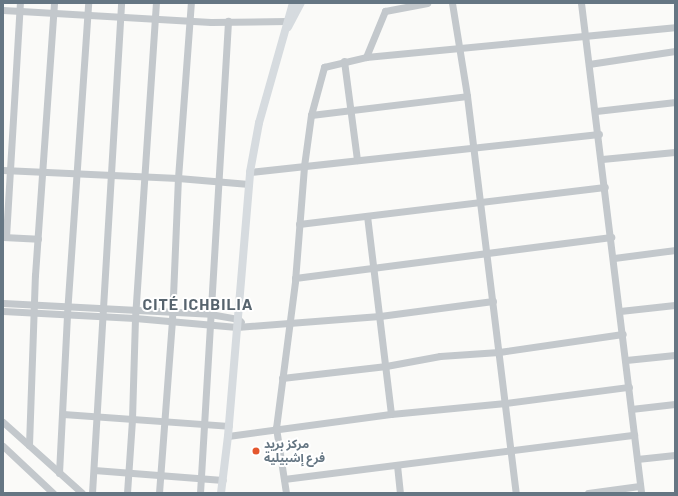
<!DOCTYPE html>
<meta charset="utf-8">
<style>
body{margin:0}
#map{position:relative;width:678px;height:496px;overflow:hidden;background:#fafaf8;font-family:Barlow,"Noto Sans Arabic",sans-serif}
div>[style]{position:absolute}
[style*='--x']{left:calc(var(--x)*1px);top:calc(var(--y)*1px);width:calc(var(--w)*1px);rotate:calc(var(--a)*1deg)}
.minor>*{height:7px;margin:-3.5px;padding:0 3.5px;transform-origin:3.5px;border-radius:3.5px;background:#c3c8cc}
.major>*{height:8px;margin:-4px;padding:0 4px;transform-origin:4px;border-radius:4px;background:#d6dbdf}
.dots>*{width:11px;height:11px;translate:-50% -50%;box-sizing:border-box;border:2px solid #fff;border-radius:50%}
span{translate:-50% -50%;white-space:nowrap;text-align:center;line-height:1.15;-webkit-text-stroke:4px #fff;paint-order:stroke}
.poi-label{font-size:12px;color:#657683;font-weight:700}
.left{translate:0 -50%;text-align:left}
.district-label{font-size:16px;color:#57646e;font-weight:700;letter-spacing:1px}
.frame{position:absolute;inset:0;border:4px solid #657683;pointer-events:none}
</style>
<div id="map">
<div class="minor">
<div style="--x:452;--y:3;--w:94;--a:80.8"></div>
<div style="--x:467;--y:96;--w:400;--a:83"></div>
<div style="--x:581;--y:3;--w:494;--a:83"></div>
<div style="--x:3;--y:10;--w:208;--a:3.3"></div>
<div style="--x:211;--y:22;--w:76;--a:-0.8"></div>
<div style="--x:366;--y:57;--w:50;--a:-67.6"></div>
<div style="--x:385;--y:11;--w:43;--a:-10.8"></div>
<div style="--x:344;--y:61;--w:100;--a:82.5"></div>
<div style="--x:589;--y:64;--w:87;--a:-8.6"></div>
<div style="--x:596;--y:111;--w:80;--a:-6.5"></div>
<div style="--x:311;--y:115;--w:157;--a:-6.9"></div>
<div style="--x:602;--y:159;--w:73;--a:-5.5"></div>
<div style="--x:3;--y:170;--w:175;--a:2.6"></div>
<div style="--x:178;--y:178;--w:71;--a:4.8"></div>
<div style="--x:250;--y:172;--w:351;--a:-6.2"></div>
<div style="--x:299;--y:224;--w:308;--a:-6.9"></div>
<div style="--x:3;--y:237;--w:35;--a:3"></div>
<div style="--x:6;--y:237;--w:234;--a:-86.6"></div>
<div style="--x:614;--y:258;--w:62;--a:-7.5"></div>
<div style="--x:295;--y:278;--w:319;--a:-7.4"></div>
<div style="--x:3;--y:303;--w:207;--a:3"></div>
<div style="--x:210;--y:314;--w:28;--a:10"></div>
<div style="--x:238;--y:319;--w:4;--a:45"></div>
<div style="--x:3;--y:311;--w:132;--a:3"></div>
<div style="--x:135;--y:318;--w:102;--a:5"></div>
<div style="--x:237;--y:327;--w:143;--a:-4.4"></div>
<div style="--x:380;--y:316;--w:114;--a:-7.6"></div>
<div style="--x:620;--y:311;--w:55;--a:-6.2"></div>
<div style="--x:626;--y:360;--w:49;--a:-5.8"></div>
<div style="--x:282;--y:378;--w:105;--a:-6.6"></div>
<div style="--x:386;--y:366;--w:55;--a:-10.5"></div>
<div style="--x:440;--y:356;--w:59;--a:-3.9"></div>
<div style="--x:499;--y:352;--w:125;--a:-8.3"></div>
<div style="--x:631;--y:409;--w:44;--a:-6.5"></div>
<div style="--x:63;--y:414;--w:166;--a:4.1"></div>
<div style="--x:391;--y:414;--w:115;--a:-5.5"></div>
<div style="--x:505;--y:403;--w:125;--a:-7.4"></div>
<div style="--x:3;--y:422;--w:106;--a:41.9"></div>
<div style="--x:228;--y:436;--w:164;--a:-7.7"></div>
<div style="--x:391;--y:414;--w:199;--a:-96.9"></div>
<div style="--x:29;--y:445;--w:170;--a:-88"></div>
<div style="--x:35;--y:275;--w:273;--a:-86"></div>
<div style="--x:3;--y:446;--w:69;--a:43.2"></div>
<div style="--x:637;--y:459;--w:38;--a:-6"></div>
<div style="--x:397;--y:465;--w:28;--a:84"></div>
<div style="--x:94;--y:470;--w:129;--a:4.4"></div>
<div style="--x:59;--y:473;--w:159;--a:-87.1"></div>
<div style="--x:67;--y:314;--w:312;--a:-86.1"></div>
<div style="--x:284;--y:479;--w:353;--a:-7.2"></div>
<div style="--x:92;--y:493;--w:491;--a:-86.6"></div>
<div style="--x:127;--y:493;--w:74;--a:-86.1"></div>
<div style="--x:132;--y:419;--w:101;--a:-88.3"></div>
<div style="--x:135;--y:318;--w:316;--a:-86.2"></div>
<div style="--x:159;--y:493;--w:173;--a:-85.7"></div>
<div style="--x:172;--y:320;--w:142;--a:-87.6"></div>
<div style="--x:178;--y:178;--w:175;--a:-85.8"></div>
<div style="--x:200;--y:493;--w:473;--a:-86.6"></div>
<div style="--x:286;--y:493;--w:66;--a:-98.7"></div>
<div style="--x:276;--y:428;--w:148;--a:-82.6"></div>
<div style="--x:295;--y:281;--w:115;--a:-85.5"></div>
<div style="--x:304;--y:166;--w:51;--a:-82.2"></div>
<div style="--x:311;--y:115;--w:50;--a:-74.8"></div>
<div style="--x:324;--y:67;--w:43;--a:-13.4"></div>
<div style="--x:366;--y:57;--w:310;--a:-5.5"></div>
<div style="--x:588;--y:493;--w:52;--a:-7.7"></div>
</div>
<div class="major">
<div style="--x:288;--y:27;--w:27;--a:-62"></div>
<div style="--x:221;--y:493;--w:57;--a:-83"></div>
<div style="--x:228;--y:436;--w:265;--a:-85.2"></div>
<div style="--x:250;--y:172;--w:50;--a:-79.6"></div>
<div style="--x:259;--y:123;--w:125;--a:-74.2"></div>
</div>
<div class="dots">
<div style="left:256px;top:451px;background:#e4572e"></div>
</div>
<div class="poi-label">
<span class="left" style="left:264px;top:451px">مركز بريد<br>فرع إشبيلية</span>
</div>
<div class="district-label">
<span style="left:198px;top:304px">CITÉ ICHBILIA</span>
</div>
<div class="frame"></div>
</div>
